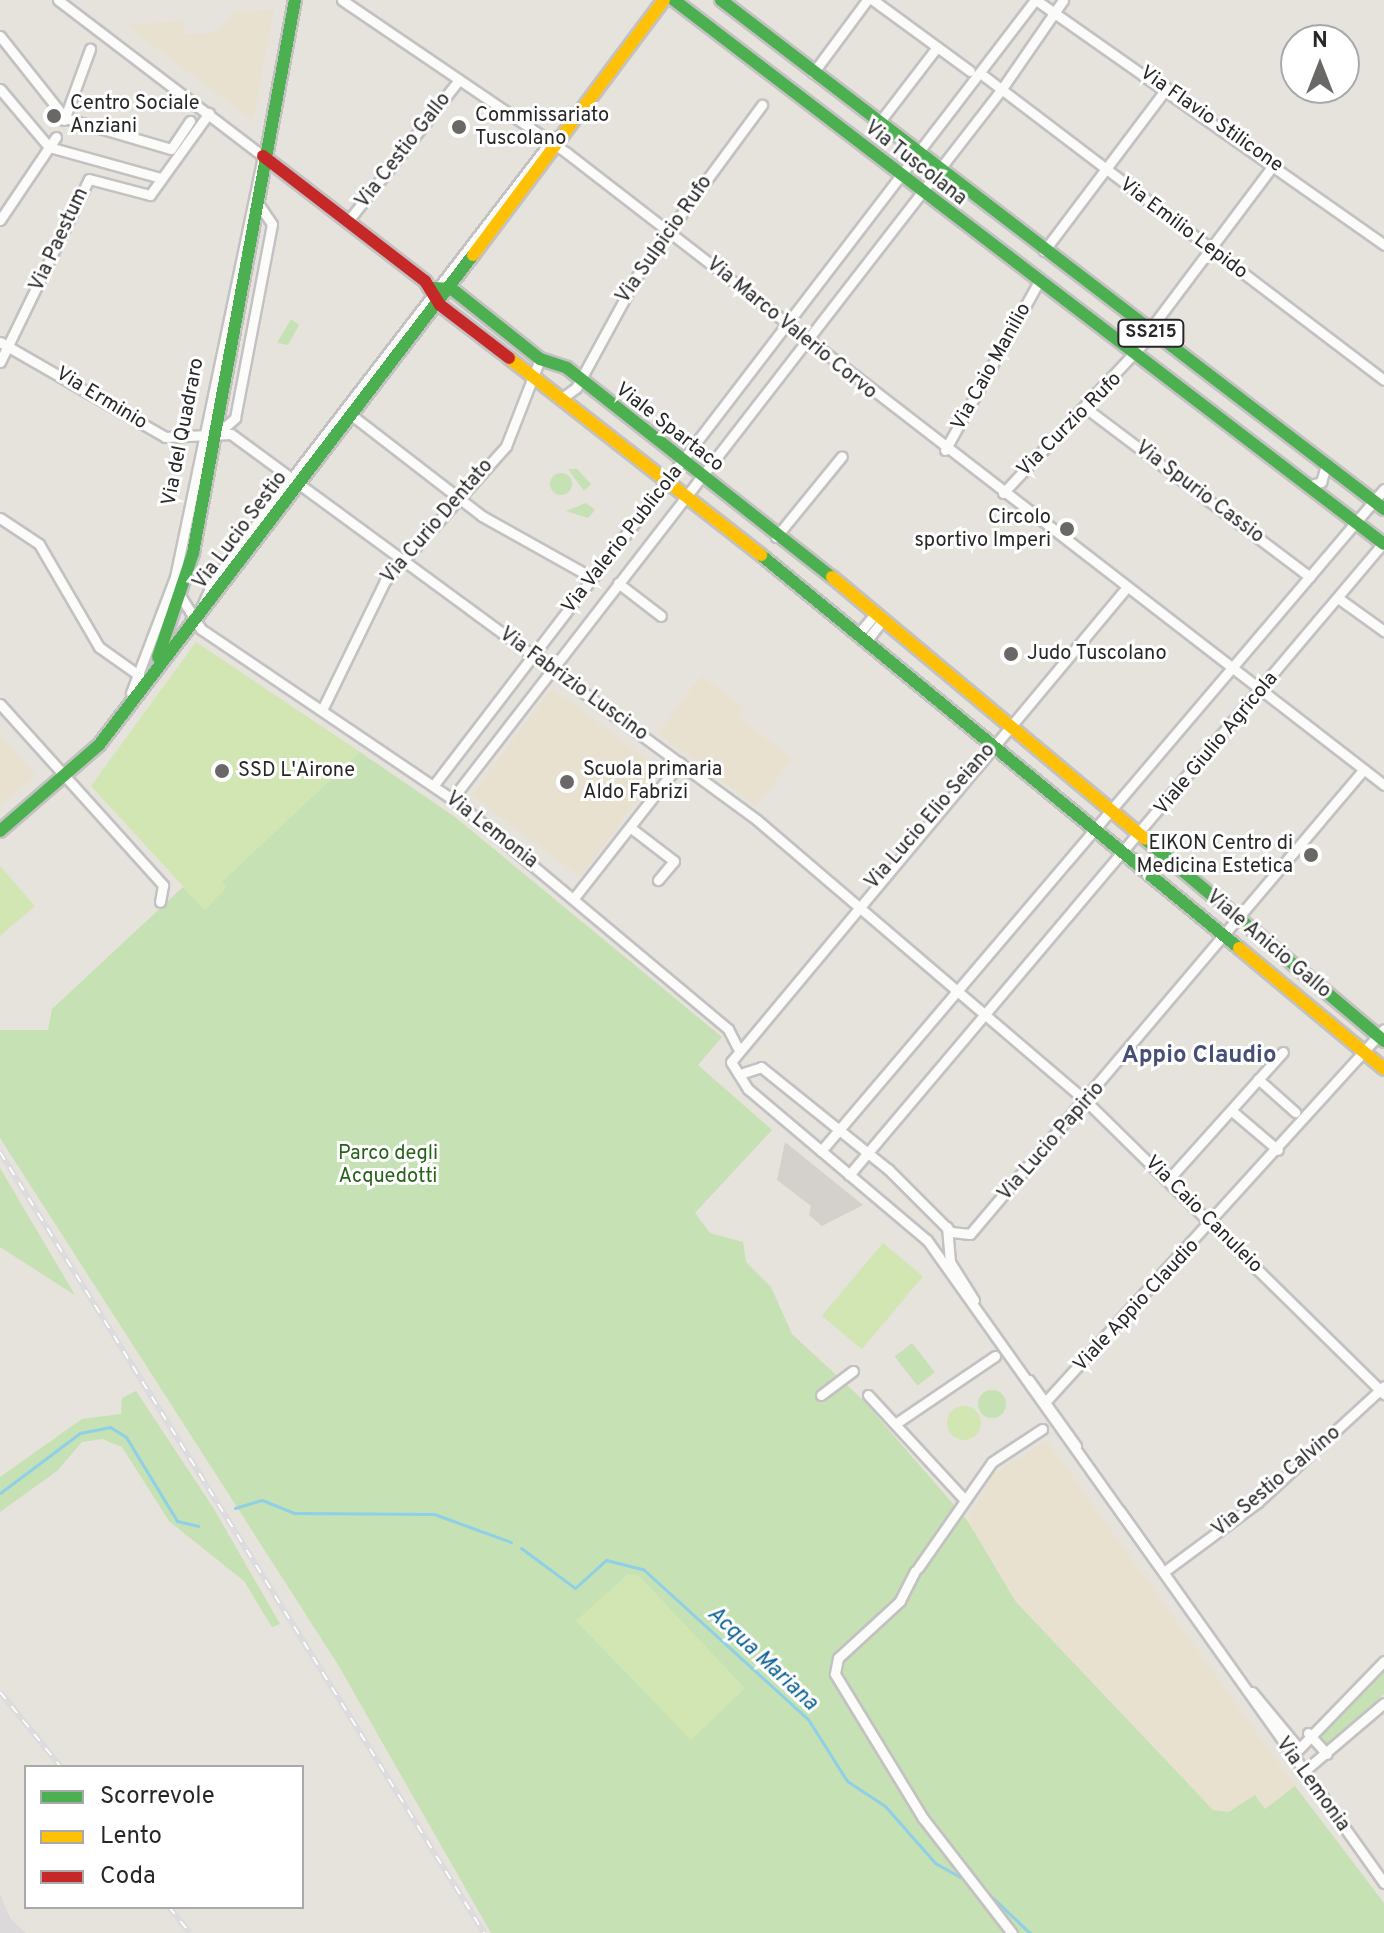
<!DOCTYPE html>
<style>
body{margin:0}
#map{position:relative;width:1384px;height:1933px;overflow:hidden;background:#e6e2dc;font-family:Overpass,sans-serif}
div>[style]{position:absolute}
[style*='--x']{left:calc(var(--x)*1px);top:calc(var(--y)*1px);width:calc(var(--w)*1px);rotate:calc(var(--a)*1deg)}
.industrial>*{inset:0;background:#dcd9db}
.education>*{inset:0;background:#e9e1d0;transform-origin:0 0}
.green>*{inset:0;background:#c6e1b4;transform-origin:0 0}
.round{border-radius:50%}
.pitch>*{inset:0;background:#d1e6b2;transform-origin:0 0}
.plaza>*{inset:0;background:#d4d0cb}
.stream>*{height:3px;margin:-1.5px;padding:0 1.5px;transform-origin:1.5px;border-radius:1.5px;background:#8fcfe8}
.roads{filter:drop-shadow(2px 0 #c3c1c2) drop-shadow(-2px 0 #c3c1c2) drop-shadow(0 2px #c3c1c2) drop-shadow(0 -2px #c3c1c2)}
.street>*{height:9px;margin:-4.5px;padding:0 4.5px;transform-origin:4.5px;border-radius:4.5px;background:#fbfbfa}
.fast>*{height:12px;margin:-6px;padding:0 6px;transform-origin:6px;border-radius:6px;background:#4caf50}
.slow>*{height:12px;margin:-6px;padding:0 6px;transform-origin:6px;border-radius:6px;background:#ffc107}
.jam>*{height:12px;margin:-6px;padding:0 6px;transform-origin:6px;border-radius:6px;background:#c62828}
.rail>*{height:6px;margin-top:-3px;transform-origin:0;background:repeating-linear-gradient(90deg,#fff 0 9px,#dcdbdd 0 18px);box-sizing:border-box;border-block:2px solid #dcdbdd}
.dots>*{width:22px;height:22px;translate:-50% -50%;box-sizing:border-box;border:4px solid #fff;border-radius:50%}
span{translate:-50% -50%;white-space:nowrap;text-align:center;line-height:1.15;-webkit-text-stroke:6px #fff;paint-order:stroke}
.shield-label span{padding:2px 6px;background:#fff;border:2px solid;border-radius:6px;-webkit-text-stroke-width:0}
.shield-label{font-size:18px;color:#272727;font-weight:700}
.poi-label{font-size:20px;color:#272727}
.left{translate:0 -50%;text-align:left}
.right{translate:-100% -50%;text-align:right}
.street-label{font-size:20px;color:#272727}
.park-label{font-size:20px;color:#266219}
.water-label{font-size:22px;color:#0e6294;font-style:italic}
.quarter-label{font-size:24px;color:#484f76;font-weight:700}
.legend{position:absolute;left:24px;top:1765px;width:280px;height:144px;box-sizing:border-box;background:#fff;border:2px solid #a9a9a9;margin:0;padding:10px 14px;list-style:none;font-size:24px;color:#272727}
.legend li{display:flex;align-items:center;gap:16px;height:40px}
.legend b{width:40px;border:2px solid #a9a9a9}
.north{position:absolute;left:1280px;top:24px;width:80px;height:80px;box-sizing:border-box;background:#fff;border:2px solid #a9a9a9;border-radius:50%;rotate:0deg;font-size:22px;font-weight:700;line-height:32px;text-align:center;color:#272727}
.north::after{content:'';display:block;margin:auto;width:28px;height:36px;background:#6a6866;clip-path:polygon(50% 0,100% 100%,50% 72%,0 100%)}
</style>
<div id="map">
<div class="industrial">
<div style="clip-path:polygon(0 1894px,10px 1918px,26px 1933px,0 1933px)"></div>
</div>
<div class="education">
<div style="clip-path:polygon(274px 9px,253px 120px,126px 25px,183px 21px,184px 35px,219px 32px,232px 13px)"></div>
<div style="clip-path:polygon(701px 676px,745px 708px,739px 718px,793px 759px,756px 806px,658px 733px)"></div>
<div style="left:552px;top:688px;width:136px;height:134px;rotate:37deg"></div>
<div style="clip-path:polygon(0 736px,36px 775px,0 805px)"></div>
<div style="clip-path:polygon(1046px 1440px,1295px 1786px,1264px 1809px,1254px 1796px,1229px 1812px,1213px 1810px,1016px 1602px,967px 1520px,994px 1474px)"></div>
</div>
<div class="green">
<div style="clip-path:polygon(291px 319px,299px 325px,288px 345px,277px 343px)"></div>
<div style="clip-path:polygon(568px 469px,577px 469px,591px 484px,584px 491px)"></div>
<div class="round" style="left:550px;top:473px;width:22px;height:22px"></div>
<div style="clip-path:polygon(586px 503px,595px 510px,588px 518px,566px 511px)"></div>
<div style="clip-path:polygon(360px 752px,455px 817px,722px 1037px,698px 1065px,772px 1130px,695px 1213px,710px 1233px,743px 1242px,746px 1262px,771px 1287px,792px 1334px,863px 1400px,967px 1520px,1016px 1602px,1213px 1810px,1229px 1812px,1255px 1795px,1265px 1809px,1295px 1786px,1384px 1903px,1384px 1933px,491px 1933px,337px 1663px,0 1138px,0 1030px,48px 1030px,52px 1009px,183px 887px,205px 909px,226px 887px,221px 882px)"></div>
<div style="clip-path:polygon(0 1168px,75px 1295px,0 1247px)"></div>
<div style="left:912px;top:1343px;width:37px;height:22px;rotate:52deg"></div>
<div class="round" style="left:978px;top:1390px;width:28px;height:28px"></div>
<div style="clip-path:polygon(136px 1391px,214px 1509px,280px 1624px,272px 1627px,244px 1581px,169px 1521px,122px 1447px,102px 1439px,82px 1442px,57px 1471px,0 1512px,0 1477px,82px 1419px,121px 1414px,122px 1398px)"></div>
<div style="clip-path:polygon(1384px 1669px,1384px 1694px,1325px 1748px,1314px 1734px)"></div>
</div>
<div class="pitch">
<div style="clip-path:polygon(196px 642px,360px 752px,222px 882px,227px 887px,205px 910px,91px 786px)"></div>
<div style="clip-path:polygon(0 866px,35px 906px,0 936px)"></div>
<div style="left:883px;top:1243px;width:52px;height:95px;rotate:40deg"></div>
<div class="round" style="left:947px;top:1406px;width:34px;height:34px"></div>
<div style="clip-path:polygon(628px 1574px,639px 1576px,745px 1688px,691px 1740px,576px 1621px)"></div>
</div>
<div class="plaza">
<div style="clip-path:polygon(785px 1142px,863px 1205px,822px 1226px,809px 1215px,811px 1206px,777px 1180px)"></div>
</div>
<div class="stream">
<div style="--x:0;--y:1493;--w:100;--a:-36.9"></div>
<div style="--x:80;--y:1433;--w:31;--a:-11"></div>
<div style="--x:110;--y:1427;--w:19;--a:32"></div>
<div style="--x:126;--y:1437;--w:98;--a:58.7"></div>
<div style="--x:177;--y:1521;--w:22;--a:13"></div>
<div style="--x:235;--y:1508;--w:28;--a:-17"></div>
<div style="--x:262;--y:1500;--w:35;--a:22"></div>
<div style="--x:295;--y:1513;--w:139;--a:0.4"></div>
<div style="--x:434;--y:1514;--w:82;--a:20"></div>
<div style="--x:521;--y:1548;--w:67;--a:36.5"></div>
<div style="--x:575;--y:1588;--w:42;--a:-42.1"></div>
<div style="--x:606;--y:1560;--w:38;--a:14"></div>
<div style="--x:643;--y:1569;--w:223;--a:42.3"></div>
<div style="--x:808;--y:1719;--w:73;--a:57.8"></div>
<div style="--x:847;--y:1781;--w:45;--a:33.3"></div>
<div style="--x:885;--y:1806;--w:76;--a:48.7"></div>
<div style="--x:935;--y:1863;--w:35;--a:29"></div>
<div style="--x:973;--y:1879;--w:79;--a:43.5"></div>
</div>
<div class="roads">
<div class="street">
<div style="--x:58;--y:0;--w:258;--a:37.3"></div>
<div style="--x:263;--y:156;--w:430;--a:101.8"></div>
<div style="--x:175;--y:577;--w:124;--a:110.8"></div>
<div style="--x:342;--y:0;--w:272;--a:34.2"></div>
<div style="--x:567;--y:153;--w:1033;--a:37.72"></div>
<div style="--x:873;--y:0;--w:120;--a:36.2"></div>
<div style="--x:1036;--y:0;--w:426;--a:35.1"></div>
<div style="--x:0;--y:36;--w:105;--a:51.6"></div>
<div style="--x:65;--y:118;--w:110;--a:16.3"></div>
<div style="--x:171;--y:149;--w:34;--a:-56"></div>
<div style="--x:813;--y:73;--w:91;--a:-53.5"></div>
<div style="--x:984;--y:76;--w:502;--a:37.23"></div>
<div style="--x:0;--y:89;--w:76;--a:49.8"></div>
<div style="--x:49;--y:147;--w:116;--a:15.5"></div>
<div style="--x:64;--y:120;--w:76;--a:-69.9"></div>
<div style="--x:878;--y:124;--w:97;--a:-52.5"></div>
<div style="--x:0;--y:220;--w:100;--a:-56"></div>
<div style="--x:348;--y:221;--w:179;--a:-51.8"></div>
<div style="--x:1044;--y:251;--w:204;--a:-53"></div>
<div style="--x:1148;--y:332;--w:210;--a:-53.1"></div>
<div style="--x:0;--y:342;--w:190;--a:29.9"></div>
<div style="--x:165;--y:437;--w:66;--a:-2.6"></div>
<div style="--x:231;--y:434;--w:652;--a:36.27"></div>
<div style="--x:757;--y:820;--w:434;--a:40.5"></div>
<div style="--x:1087;--y:1102;--w:417;--a:44.5"></div>
<div style="--x:0;--y:362;--w:203;--a:-64.1"></div>
<div style="--x:89;--y:179;--w:63;--a:14.7"></div>
<div style="--x:150;--y:195;--w:101;--a:-54.3"></div>
<div style="--x:562;--y:398;--w:17;--a:-36"></div>
<div style="--x:576;--y:388;--w:136;--a:-61.4"></div>
<div style="--x:641;--y:269;--w:204;--a:-53.6"></div>
<div style="--x:1087;--y:409;--w:279;--a:37"></div>
<div style="--x:354;--y:417;--w:162;--a:37.7"></div>
<div style="--x:482;--y:516;--w:127;--a:29.2"></div>
<div style="--x:218;--y:433;--w:23;--a:-41"></div>
<div style="--x:235;--y:418;--w:197;--a:-79.2"></div>
<div style="--x:272;--y:224;--w:23;--a:-124"></div>
<div style="--x:945;--y:450;--w:191;--a:-60.9"></div>
<div style="--x:1308;--y:486;--w:14;--a:-17"></div>
<div style="--x:1321;--y:482;--w:17;--a:-73"></div>
<div style="--x:1003;--y:493;--w:218;--a:-46.9"></div>
<div style="--x:0;--y:518;--w:47;--a:33.7"></div>
<div style="--x:39;--y:544;--w:119;--a:59.8"></div>
<div style="--x:99;--y:647;--w:50;--a:35.3"></div>
<div style="--x:776;--y:537;--w:104;--a:-50.8"></div>
<div style="--x:618;--y:583;--w:54;--a:37.5"></div>
<div style="--x:1127;--y:587;--w:618;--a:129.82"></div>
<div style="--x:731;--y:1062;--w:32;--a:58"></div>
<div style="--x:748;--y:1089;--w:234;--a:40.2"></div>
<div style="--x:927;--y:1240;--w:789;--a:54.6"></div>
<div style="--x:176;--y:589;--w:47;--a:58"></div>
<div style="--x:201;--y:629;--w:312;--a:34.1"></div>
<div style="--x:459;--y:804;--w:351;--a:39.9"></div>
<div style="--x:728;--y:1029;--w:20;--a:63"></div>
<div style="--x:1338;--y:598;--w:57;--a:35.7"></div>
<div style="--x:198;--y:615;--w:37;--a:-66"></div>
<div style="--x:213;--y:581;--w:560;--a:-52.48"></div>
<div style="--x:860;--y:632;--w:23;--a:-50"></div>
<div style="--x:868;--y:639;--w:24;--a:-52"></div>
<div style="--x:0;--y:704;--w:244;--a:48"></div>
<div style="--x:163;--y:885;--w:17;--a:100"></div>
<div style="--x:322;--y:710;--w:144;--a:-64"></div>
<div style="--x:385;--y:581;--w:181;--a:-48.1"></div>
<div style="--x:506;--y:446;--w:93;--a:-68.7"></div>
<div style="--x:433;--y:786;--w:990;--a:-52.55"></div>
<div style="--x:452;--y:799;--w:897;--a:-52.25"></div>
<div style="--x:1001;--y:90;--w:109;--a:-55.4"></div>
<div style="--x:631;--y:828;--w:54;--a:37.5"></div>
<div style="--x:674;--y:861;--w:25;--a:130"></div>
<div style="--x:574;--y:898;--w:172;--a:-51.9"></div>
<div style="--x:740;--y:1074;--w:22;--a:-18"></div>
<div style="--x:761;--y:1067;--w:163;--a:38.8"></div>
<div style="--x:888;--y:1169;--w:89;--a:45"></div>
<div style="--x:951;--y:1232;--w:19;--a:6"></div>
<div style="--x:970;--y:1234;--w:609;--a:-49.72"></div>
<div style="--x:1258;--y:1079;--w:50;--a:41.7"></div>
<div style="--x:1232;--y:1111;--w:60;--a:40.3"></div>
<div style="--x:821;--y:1151;--w:869;--a:-49.62"></div>
<div style="--x:849;--y:1175;--w:829;--a:-49.8"></div>
<div style="--x:1168;--y:1180;--w:172;--a:-48.1"></div>
<div style="--x:947;--y:1227;--w:35;--a:85"></div>
<div style="--x:950;--y:1262;--w:45;--a:57.7"></div>
<div style="--x:1029;--y:1380;--w:81;--a:54.5"></div>
<div style="--x:821;--y:1395;--w:40;--a:-37"></div>
<div style="--x:868;--y:1395;--w:143;--a:47.3"></div>
<div style="--x:1047;--y:1400;--w:501;--a:-47.75"></div>
<div style="--x:895;--y:1424;--w:121;--a:-34.2"></div>
<div style="--x:1120;--y:1511;--w:67;--a:54.7"></div>
<div style="--x:918;--y:1568;--w:129;--a:-55.1"></div>
<div style="--x:992;--y:1462;--w:60;--a:-33.4"></div>
<div style="--x:915;--y:1571;--w:34;--a:117"></div>
<div style="--x:900;--y:1601;--w:84;--a:137.4"></div>
<div style="--x:838;--y:1658;--w:16;--a:101"></div>
<div style="--x:835;--y:1674;--w:169;--a:58.6"></div>
<div style="--x:923;--y:1818;--w:145;--a:52.3"></div>
<div style="--x:1165;--y:1571;--w:116;--a:-36.6"></div>
<div style="--x:1258;--y:1502;--w:171;--a:-42.6"></div>
<div style="--x:1252;--y:1692;--w:70;--a:50.2"></div>
<div style="--x:1308;--y:1733;--w:28;--a:48"></div>
<div style="--x:1292;--y:1756;--w:132;--a:-45.9"></div>
<div style="--x:1303;--y:1772;--w:106;--a:-40.4"></div>
</div>
<div class="fast">
<div style="--x:674;--y:0;--w:894;--a:37.46"></div>
<div style="--x:721;--y:0;--w:836;--a:37.51"></div>
<div style="--x:433;--y:288;--w:19;--a:3"></div>
<div style="--x:452;--y:289;--w:112;--a:38.5"></div>
<div style="--x:540;--y:359;--w:28;--a:18"></div>
<div style="--x:567;--y:368;--w:337;--a:38.3"></div>
<div style="--x:761;--y:555;--w:619;--a:39.43"></div>
<div style="--x:158;--y:657;--w:110;--a:-71.4"></div>
<div style="--x:193;--y:553;--w:562;--a:-79.55"></div>
<div style="--x:0;--y:831;--w:131;--a:-41"></div>
<div style="--x:99;--y:745;--w:616;--a:-52.65"></div>
<div style="--x:1145;--y:839;--w:313;--a:40.2"></div>
</div>
<div class="slow">
<div style="--x:473;--y:255;--w:319;--a:-53.2"></div>
<div style="--x:509;--y:358;--w:320;--a:38"></div>
<div style="--x:832;--y:577;--w:408;--a:39.9"></div>
<div style="--x:1239;--y:948;--w:189;--a:39.8"></div>
</div>
<div class="jam">
<div style="--x:263;--y:156;--w:205;--a:37.7"></div>
<div style="--x:425;--y:281;--w:28;--a:58"></div>
<div style="--x:440;--y:305;--w:87;--a:37.5"></div>
</div>
</div>
<div class="rail">
<div style="--x:0;--y:1152;--w:919;--a:58.21"></div>
<div style="--x:0;--y:1692;--w:97;--a:50.9"></div>
<div style="--x:169;--y:1907;--w:33;--a:51"></div>
</div>
<div class="dots">
<div style="left:54px;top:116px;background:#6a6866"></div>
<div style="left:459px;top:127px;background:#6a6866"></div>
<div style="left:1067px;top:529px;background:#6a6866"></div>
<div style="left:1011px;top:654px;background:#6a6866"></div>
<div style="left:222px;top:771px;background:#6a6866"></div>
<div style="left:567px;top:782px;background:#6a6866"></div>
<div style="left:1311px;top:855px;background:#6a6866"></div>
</div>
<div class="shield-label">
<span style="left:1151px;top:333px">SS215</span>
</div>
<div class="poi-label">
<span class="left" style="left:70px;top:116px">Centro Sociale<br>Anziani</span>
<span class="left" style="left:475px;top:128px">Commissariato<br>Tuscolano</span>
<span class="right" style="left:1051px;top:530px">Circolo<br>sportivo Imperi</span>
<span class="left" style="left:1027px;top:654px">Judo Tuscolano</span>
<span class="left" style="left:583px;top:782px">Scuola primaria<br>Aldo Fabrizi</span>
<span class="left" style="left:238px;top:771px">SSD L'Airone</span>
<span class="right" style="left:1293px;top:856px">EIKON Centro di<br>Medicina Estetica</span>
</div>
<div class="street-label">
<span style="left:1211px;top:120px;rotate:35deg">Via Flavio Stilicone</span>
<span style="left:404px;top:151px;rotate:-52deg">Via Cestio Gallo</span>
<span style="left:915px;top:164px;rotate:38deg">Via Tuscolana</span>
<span style="left:1183px;top:229px;rotate:37deg">Via Emilio Lepido</span>
<span style="left:60px;top:240px;rotate:-65deg">Via Paestum</span>
<span style="left:665px;top:240px;rotate:-55deg">Via Sulpicio Rufo</span>
<span style="left:791px;top:329px;rotate:39deg">Via Marco Valerio Corvo</span>
<span style="left:992px;top:367px;rotate:-61deg">Via Caio Manilio</span>
<span style="left:101px;top:399px;rotate:31deg">Via Erminio</span>
<span style="left:1070px;top:425px;rotate:-45deg">Via Curzio Rufo</span>
<span style="left:669px;top:428px;rotate:38deg">Viale Spartaco</span>
<span style="left:184px;top:432px;rotate:-79deg">Via del Quadraro</span>
<span style="left:1199px;top:493px;rotate:37deg">Via Spurio Cassio</span>
<span style="left:438px;top:522px;rotate:-49deg">Via Curio Dentato</span>
<span style="left:241px;top:531px;rotate:-53deg">Via Lucio Sestio</span>
<span style="left:623px;top:540px;rotate:-52deg">Via Valerio Publicola</span>
<span style="left:573px;top:685px;rotate:36deg">Via Fabrizio Luscino</span>
<span style="left:1217px;top:744px;rotate:-50deg">Viale Giulio Agricola</span>
<span style="left:931px;top:817px;rotate:-49deg">Via Lucio Elio Seiano</span>
<span style="left:491px;top:831px;rotate:38deg">Via Lemonia</span>
<span style="left:1268px;top:945px;rotate:40deg">Viale Anicio Gallo</span>
<span style="left:1052px;top:1142px;rotate:-49deg">Via Lucio Papirio</span>
<span style="left:1203px;top:1215px;rotate:45deg">Via Caio Canuleio</span>
<span style="left:1137px;top:1306px;rotate:-47deg">Viale Appio Claudio</span>
<span style="left:1277px;top:1482px;rotate:-40deg">Via Sestio Calvino</span>
<span style="left:1312px;top:1785px;rotate:54deg">Via Lemonia</span>
</div>
<div class="park-label">
<span style="left:388px;top:1166px">Parco degli<br>Acquedotti</span>
</div>
<div class="water-label">
<span style="left:762px;top:1659px;rotate:43deg">Acqua Mariana</span>
</div>
<div class="quarter-label">
<span style="left:1199px;top:1057px">Appio Claudio</span>
</div>
<ul class="legend">
<li><b style="height:10px;background:#4caf50"></b>Scorrevole</li>
<li><b style="height:10px;background:#ffc107"></b>Lento</li>
<li><b style="height:10px;background:#c62828"></b>Coda</li>
</ul>
<div class="north">N</div>
</div>
